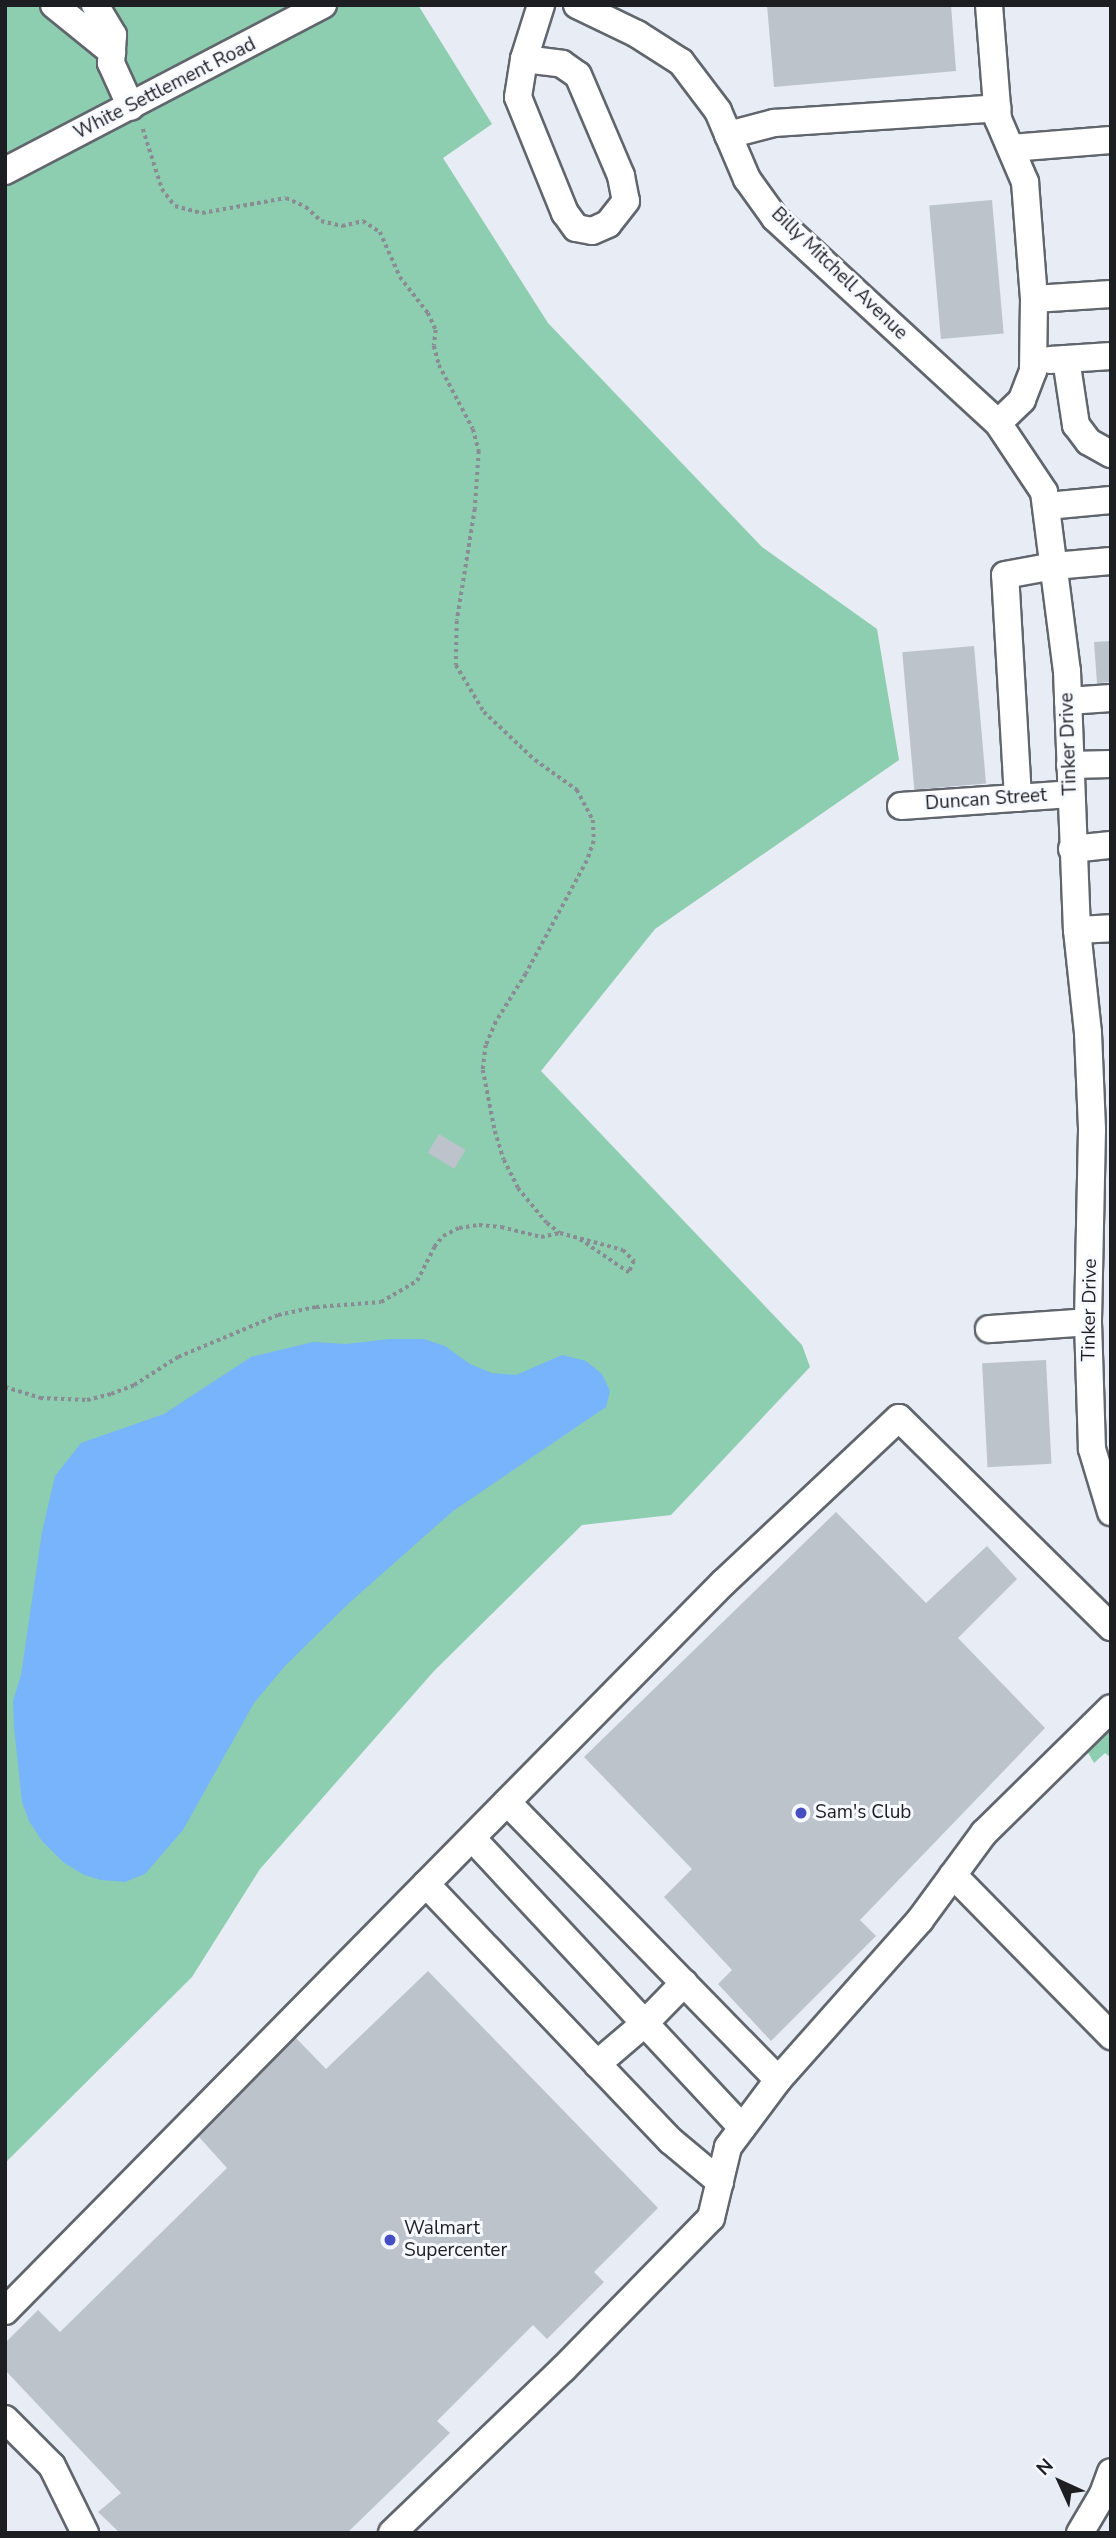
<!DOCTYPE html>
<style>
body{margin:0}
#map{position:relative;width:1116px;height:2538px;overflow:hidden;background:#e7ecf5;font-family:"Nunito Sans",sans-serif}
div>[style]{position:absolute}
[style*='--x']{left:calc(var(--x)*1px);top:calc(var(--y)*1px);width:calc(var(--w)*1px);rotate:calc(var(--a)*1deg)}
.green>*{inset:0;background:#8dcdb0}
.water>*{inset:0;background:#77b4fb}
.building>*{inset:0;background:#bdc3cb;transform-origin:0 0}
.path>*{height:3.5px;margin-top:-1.75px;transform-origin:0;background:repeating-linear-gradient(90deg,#898c93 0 3.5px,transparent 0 7px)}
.roads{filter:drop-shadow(2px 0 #61666d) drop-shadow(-2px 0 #61666d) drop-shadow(0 2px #61666d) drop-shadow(0 -2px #61666d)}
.minor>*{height:26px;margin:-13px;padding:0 13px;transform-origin:13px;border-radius:13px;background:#fff}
.dots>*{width:19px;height:19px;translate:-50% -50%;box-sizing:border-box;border:4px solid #f6f9ff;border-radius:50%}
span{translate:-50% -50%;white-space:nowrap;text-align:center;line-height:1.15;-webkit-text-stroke:6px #f6f9ff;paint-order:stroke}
.street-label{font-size:19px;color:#1d1e22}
.poi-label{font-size:19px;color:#1d1e22}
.left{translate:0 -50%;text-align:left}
.frame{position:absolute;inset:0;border:7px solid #1d1e22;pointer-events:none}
.north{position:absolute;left:1025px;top:2447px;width:70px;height:70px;-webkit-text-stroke:5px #f6f9ff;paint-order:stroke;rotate:315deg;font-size:19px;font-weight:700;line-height:28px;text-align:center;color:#1d1e22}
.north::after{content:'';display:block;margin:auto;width:24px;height:32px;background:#1d1e22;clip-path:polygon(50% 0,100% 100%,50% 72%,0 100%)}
</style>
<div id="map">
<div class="green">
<div style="clip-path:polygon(5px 5px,418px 5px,492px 124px,443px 158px,548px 323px,762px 547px,877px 629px,899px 760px,655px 929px,541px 1071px,802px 1345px,810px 1367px,671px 1515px,582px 1525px,434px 1671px,260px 1869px,192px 1977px,5px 2163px)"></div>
<div style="clip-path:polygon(1111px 1725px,1111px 1758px,1105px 1753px,1094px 1763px,1086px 1749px)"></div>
</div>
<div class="water">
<div style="clip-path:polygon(390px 1339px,424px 1339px,445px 1346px,470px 1364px,492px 1373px,516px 1375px,562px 1355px,586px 1361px,602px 1374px,610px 1391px,606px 1407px,453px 1511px,348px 1604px,285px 1666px,254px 1703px,183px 1830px,145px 1874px,125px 1882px,101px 1880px,84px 1875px,63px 1862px,42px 1841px,29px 1821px,22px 1802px,14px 1727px,13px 1701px,21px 1675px,42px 1532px,55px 1476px,81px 1443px,164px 1414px,251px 1357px,313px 1342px,346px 1344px)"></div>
</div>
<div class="building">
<div style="clip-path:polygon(767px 5px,951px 5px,956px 71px,774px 87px)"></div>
<div style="left:992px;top:200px;width:134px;height:63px;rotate:85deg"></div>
<div style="clip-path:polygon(1111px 641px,1111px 682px,1097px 683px,1094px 642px)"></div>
<div style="left:974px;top:646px;width:138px;height:72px;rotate:85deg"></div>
<div style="left:439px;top:1134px;width:31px;height:22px;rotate:31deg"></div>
<div style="left:1046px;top:1360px;width:104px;height:64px;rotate:87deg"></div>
<div style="clip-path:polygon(836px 1512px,926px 1603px,987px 1546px,1017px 1579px,958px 1638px,1045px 1728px,860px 1920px,876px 1936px,771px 2041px,718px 1984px,732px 1970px,664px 1897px,692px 1869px,584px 1757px)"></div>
<div style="clip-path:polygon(428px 1971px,658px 2208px,594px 2272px,604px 2282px,547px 2339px,533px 2325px,437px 2421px,450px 2433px,347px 2533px,120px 2533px,98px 2512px,121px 2493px,5px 2370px,5px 2343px,38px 2310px,60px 2332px,227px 2168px,199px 2137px,296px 2038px,326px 2069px)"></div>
</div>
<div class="path">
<div style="--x:143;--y:129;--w:63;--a:72.4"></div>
<div style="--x:162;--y:189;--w:21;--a:53"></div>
<div style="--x:175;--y:206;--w:28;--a:15"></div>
<div style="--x:202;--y:213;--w:85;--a:-10.1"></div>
<div style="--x:286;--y:198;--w:22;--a:24"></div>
<div style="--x:306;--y:207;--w:21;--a:43"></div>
<div style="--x:321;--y:221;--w:22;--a:13"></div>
<div style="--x:342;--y:226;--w:22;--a:-13"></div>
<div style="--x:363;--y:221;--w:20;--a:33"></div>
<div style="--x:380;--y:232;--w:49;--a:66"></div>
<div style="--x:400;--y:277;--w:46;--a:52.1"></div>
<div style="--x:428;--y:313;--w:19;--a:65"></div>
<div style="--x:436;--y:330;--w:16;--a:97"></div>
<div style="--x:434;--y:346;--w:20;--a:75"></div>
<div style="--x:439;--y:365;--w:72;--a:62"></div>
<div style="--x:473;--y:429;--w:23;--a:75"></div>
<div style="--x:479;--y:451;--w:58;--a:93.9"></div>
<div style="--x:475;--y:509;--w:113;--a:99.1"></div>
<div style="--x:457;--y:621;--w:44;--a:91.3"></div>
<div style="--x:456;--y:665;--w:55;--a:59.2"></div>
<div style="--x:484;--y:712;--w:70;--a:43.3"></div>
<div style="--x:535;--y:760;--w:52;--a:35.5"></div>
<div style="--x:577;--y:790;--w:34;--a:62"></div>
<div style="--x:593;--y:820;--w:21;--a:87"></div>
<div style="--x:594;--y:841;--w:21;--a:109"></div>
<div style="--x:587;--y:861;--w:128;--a:118.4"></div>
<div style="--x:526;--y:974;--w:57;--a:122"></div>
<div style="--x:496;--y:1022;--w:25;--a:113"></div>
<div style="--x:486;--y:1045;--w:25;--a:97"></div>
<div style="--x:483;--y:1070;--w:62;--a:78.9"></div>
<div style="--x:495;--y:1131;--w:30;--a:73"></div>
<div style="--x:504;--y:1160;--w:31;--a:63"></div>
<div style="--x:518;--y:1188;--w:45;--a:50.4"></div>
<div style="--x:547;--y:1223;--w:16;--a:38"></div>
<div style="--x:560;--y:1233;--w:65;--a:15.1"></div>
<div style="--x:623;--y:1250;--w:16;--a:45"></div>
<div style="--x:634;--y:1261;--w:13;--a:113"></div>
<div style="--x:629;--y:1273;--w:60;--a:-145.8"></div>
<div style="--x:5;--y:1387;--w:37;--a:17"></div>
<div style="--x:40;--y:1398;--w:47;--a:2.4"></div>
<div style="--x:87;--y:1400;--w:25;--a:-14"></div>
<div style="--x:111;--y:1394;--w:25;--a:-21"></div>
<div style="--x:134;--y:1385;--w:52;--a:-32.5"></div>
<div style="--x:178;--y:1357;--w:108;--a:-22.8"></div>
<div style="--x:278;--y:1315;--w:39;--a:-12"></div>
<div style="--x:316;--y:1307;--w:65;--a:-4.4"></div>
<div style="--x:381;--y:1302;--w:42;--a:-30.3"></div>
<div style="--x:417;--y:1281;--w:38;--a:-63"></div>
<div style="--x:434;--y:1247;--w:14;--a:-51"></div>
<div style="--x:443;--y:1236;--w:18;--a:-27"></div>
<div style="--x:459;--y:1228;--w:20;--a:-9"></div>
<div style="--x:479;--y:1225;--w:22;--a:5"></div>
<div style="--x:501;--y:1227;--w:41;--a:14"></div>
<div style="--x:541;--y:1237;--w:19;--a:-12"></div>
</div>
<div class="roads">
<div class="minor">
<div style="--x:54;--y:5;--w:75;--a:39"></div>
<div style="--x:95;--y:5;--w:35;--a:59"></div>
<div style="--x:113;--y:35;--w:28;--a:94"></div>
<div style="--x:111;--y:63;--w:48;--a:65.6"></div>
<div style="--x:577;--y:5;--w:67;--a:25.8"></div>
<div style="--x:637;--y:34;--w:52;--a:32.5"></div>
<div style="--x:681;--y:62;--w:61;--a:52.9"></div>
<div style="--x:718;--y:111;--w:74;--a:66.9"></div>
<div style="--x:747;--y:179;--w:48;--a:54.3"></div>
<div style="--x:775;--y:218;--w:303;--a:42.6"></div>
<div style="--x:998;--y:423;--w:83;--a:56.3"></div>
<div style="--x:1044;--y:492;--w:180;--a:82.7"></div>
<div style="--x:1067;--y:671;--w:259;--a:87.8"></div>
<div style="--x:1077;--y:930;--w:104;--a:83.9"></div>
<div style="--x:1088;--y:1033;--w:97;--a:87.6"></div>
<div style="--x:1092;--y:1130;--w:192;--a:91.2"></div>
<div style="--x:1088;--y:1322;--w:127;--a:88.2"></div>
<div style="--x:1092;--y:1449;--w:66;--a:73.2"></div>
<div style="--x:989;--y:5;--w:114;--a:85.5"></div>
<div style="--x:998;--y:119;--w:69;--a:66.8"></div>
<div style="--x:1025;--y:182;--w:117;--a:85.6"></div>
<div style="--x:1034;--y:299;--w:72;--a:90.8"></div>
<div style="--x:1033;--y:371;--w:31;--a:111"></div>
<div style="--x:1022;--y:400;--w:33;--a:136"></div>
<div style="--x:524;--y:59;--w:38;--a:7"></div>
<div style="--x:562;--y:64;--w:19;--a:35"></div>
<div style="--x:578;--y:75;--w:110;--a:66.9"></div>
<div style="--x:621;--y:176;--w:25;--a:79"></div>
<div style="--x:626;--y:201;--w:29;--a:128"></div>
<div style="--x:608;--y:224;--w:17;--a:156"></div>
<div style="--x:592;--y:231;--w:16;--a:-169"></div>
<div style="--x:576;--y:228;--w:19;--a:-126"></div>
<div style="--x:565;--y:213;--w:125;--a:-112.1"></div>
<div style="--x:518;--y:97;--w:38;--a:-81"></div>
<div style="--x:524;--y:59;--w:57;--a:-72.5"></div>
<div style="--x:728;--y:135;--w:48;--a:-14.6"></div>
<div style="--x:774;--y:123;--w:224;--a:-3.8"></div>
<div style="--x:1011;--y:148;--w:100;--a:-4.6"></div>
<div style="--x:5;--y:171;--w:359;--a:-27.6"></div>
<div style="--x:1034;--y:299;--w:77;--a:-3.7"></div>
<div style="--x:1066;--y:359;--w:67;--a:81.4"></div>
<div style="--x:1076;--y:425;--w:21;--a:53"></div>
<div style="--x:1089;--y:442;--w:25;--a:29"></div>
<div style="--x:1050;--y:360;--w:61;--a:-3.8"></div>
<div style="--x:1047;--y:506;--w:64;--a:-5.4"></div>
<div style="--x:1068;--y:701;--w:43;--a:-4"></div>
<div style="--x:1070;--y:765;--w:41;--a:-1.4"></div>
<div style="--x:1018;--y:798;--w:223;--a:-93.3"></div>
<div style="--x:1005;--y:575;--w:50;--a:-10.4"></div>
<div style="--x:1054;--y:566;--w:57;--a:-5"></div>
<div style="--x:901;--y:806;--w:170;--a:-4"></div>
<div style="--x:1072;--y:849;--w:39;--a:-6"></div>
<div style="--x:1077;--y:930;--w:34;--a:-3"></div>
<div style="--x:989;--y:1329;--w:99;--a:-4"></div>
<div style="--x:507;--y:1802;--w:388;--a:45.7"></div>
<div style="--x:472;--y:1838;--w:396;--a:47"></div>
<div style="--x:953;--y:1875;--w:226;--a:45.5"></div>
<div style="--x:426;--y:1884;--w:355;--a:46.4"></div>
<div style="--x:671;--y:2141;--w:64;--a:39.9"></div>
<div style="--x:597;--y:2064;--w:63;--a:-40.5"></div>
<div style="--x:645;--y:2023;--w:56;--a:-45.7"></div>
<div style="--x:5;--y:2311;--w:1023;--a:-45.4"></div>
<div style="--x:723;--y:1583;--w:241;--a:-43.2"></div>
<div style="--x:899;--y:1418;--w:298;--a:44.6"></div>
<div style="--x:5;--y:2419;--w:66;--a:45"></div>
<div style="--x:52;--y:2466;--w:75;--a:63.8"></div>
<div style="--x:392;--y:2533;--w:237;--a:-43.8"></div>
<div style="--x:563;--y:2369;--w:211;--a:-45.6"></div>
<div style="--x:711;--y:2218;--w:73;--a:-76.5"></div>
<div style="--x:728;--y:2147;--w:84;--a:-53.3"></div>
<div style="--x:778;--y:2080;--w:214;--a:-48.4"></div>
<div style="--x:920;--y:1920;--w:108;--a:-53.7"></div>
<div style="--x:984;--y:1833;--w:178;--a:-44.5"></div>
<div style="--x:1080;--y:2533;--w:45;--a:-59.5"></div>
<div style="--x:1103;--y:2494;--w:23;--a:-70"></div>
</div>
</div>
<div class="dots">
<div style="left:801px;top:1813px;background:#474dc2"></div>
<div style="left:390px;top:2240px;background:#474dc2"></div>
</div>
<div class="street-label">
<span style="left:165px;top:89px;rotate:-27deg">White Settlement Road</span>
<span style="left:839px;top:274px;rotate:44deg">Billy Mitchell Avenue</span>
<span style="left:1069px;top:744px;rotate:-92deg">Tinker Drive</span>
<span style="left:986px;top:800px;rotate:-4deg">Duncan Street</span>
<span style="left:1090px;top:1310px;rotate:-89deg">Tinker Drive</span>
</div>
<div class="poi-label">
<span class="left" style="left:815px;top:1813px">Sam's Club</span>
<span class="left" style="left:404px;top:2240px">Walmart<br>Supercenter</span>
</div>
<div class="frame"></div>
<div class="north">N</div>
</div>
